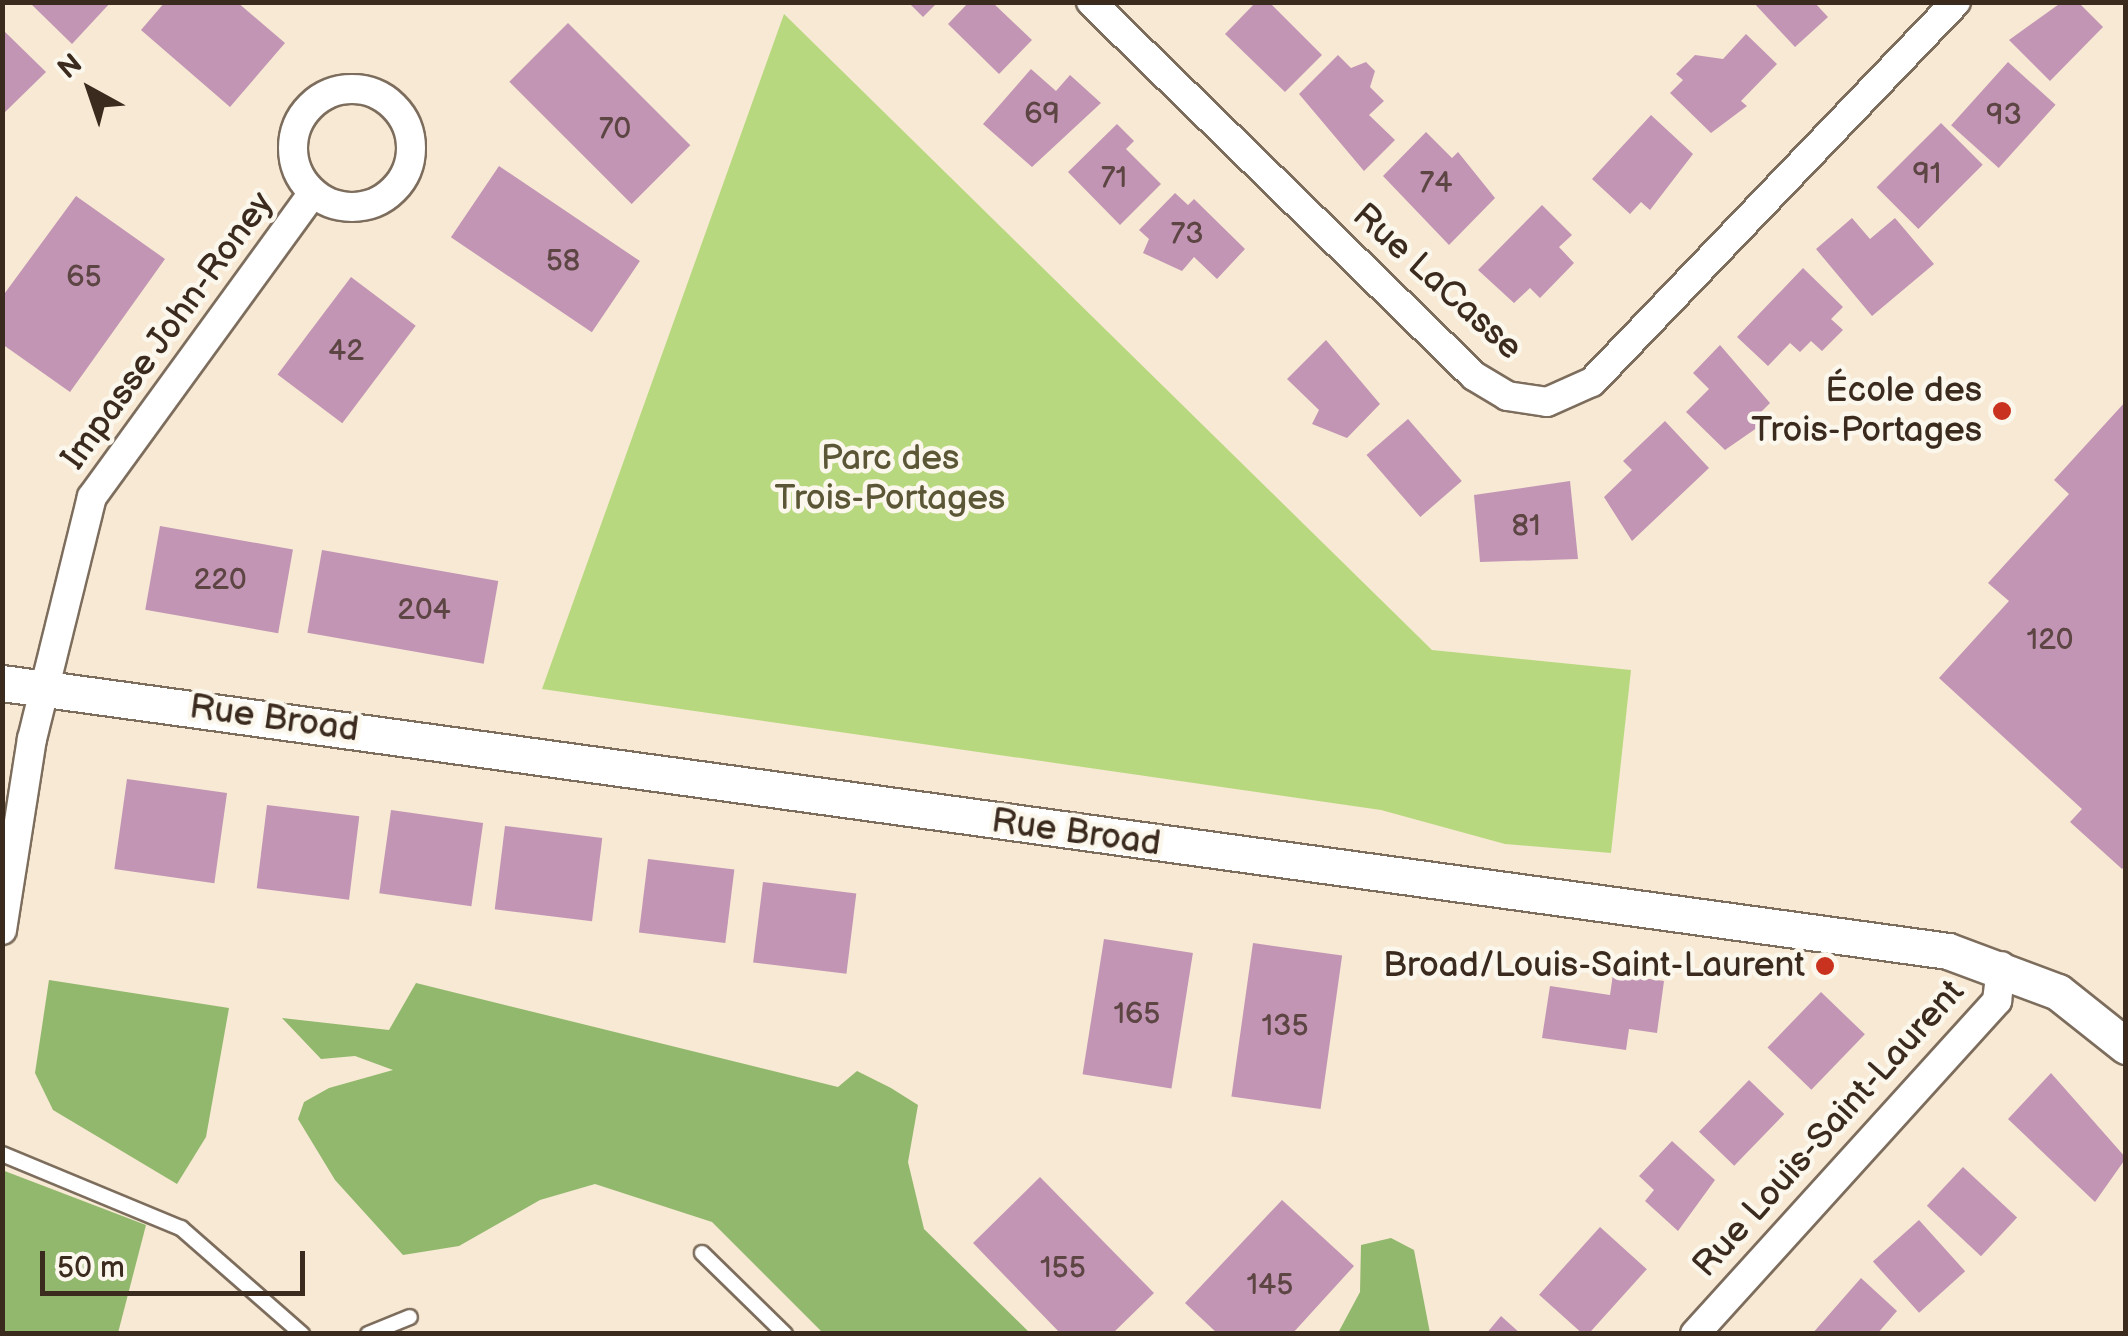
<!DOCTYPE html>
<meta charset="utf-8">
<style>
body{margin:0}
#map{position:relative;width:2128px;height:1336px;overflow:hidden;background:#f7e9d3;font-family:"Balsamiq Sans",sans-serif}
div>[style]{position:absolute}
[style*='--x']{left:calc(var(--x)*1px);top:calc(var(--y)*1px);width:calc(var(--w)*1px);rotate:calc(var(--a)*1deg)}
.green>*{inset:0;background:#b8d87f}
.forest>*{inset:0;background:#92b86e}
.building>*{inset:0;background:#c295b5;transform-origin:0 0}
.roads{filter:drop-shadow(2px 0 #7d6d5d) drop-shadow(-2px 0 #7d6d5d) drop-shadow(0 2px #7d6d5d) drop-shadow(0 -2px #7d6d5d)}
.service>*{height:14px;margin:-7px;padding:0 7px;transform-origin:7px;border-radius:7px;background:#fff}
.minor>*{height:28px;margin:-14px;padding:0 14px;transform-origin:14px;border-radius:14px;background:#fff}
.minor>.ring{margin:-14px;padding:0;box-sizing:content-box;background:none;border:28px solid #fff;border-radius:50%}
.tertiary>*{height:35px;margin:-17.5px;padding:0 17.5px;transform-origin:17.5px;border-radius:17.5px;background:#fff}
.dots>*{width:28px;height:28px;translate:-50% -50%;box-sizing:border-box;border:5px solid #fbf7ec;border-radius:50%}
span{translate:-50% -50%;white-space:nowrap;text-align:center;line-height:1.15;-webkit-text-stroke:9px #fbf7ec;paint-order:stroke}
.number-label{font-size:30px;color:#5d4544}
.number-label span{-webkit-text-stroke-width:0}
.street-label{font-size:35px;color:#3b2a1e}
.poi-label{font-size:35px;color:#3b2a1e}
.right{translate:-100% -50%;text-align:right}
.park-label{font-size:35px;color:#5a5636}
.frame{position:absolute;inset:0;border:5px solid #3b2a1e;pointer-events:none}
.north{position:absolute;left:40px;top:40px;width:100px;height:100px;-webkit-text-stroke:8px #fbf7ec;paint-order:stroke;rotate:320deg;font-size:28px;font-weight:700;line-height:40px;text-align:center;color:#3b2a1e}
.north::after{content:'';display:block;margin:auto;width:35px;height:45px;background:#3b2a1e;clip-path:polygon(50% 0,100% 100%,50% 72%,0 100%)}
.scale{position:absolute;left:40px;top:1251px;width:265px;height:45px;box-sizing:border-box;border:5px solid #3b2a1e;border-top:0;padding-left:12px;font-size:30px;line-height:35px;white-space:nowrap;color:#3b2a1e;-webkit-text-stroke:8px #fbf7ec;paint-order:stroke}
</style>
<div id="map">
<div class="green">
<div style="clip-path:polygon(784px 14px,1432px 650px,1631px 670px,1611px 853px,1505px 844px,1381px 810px,542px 689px)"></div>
</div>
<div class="forest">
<div style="clip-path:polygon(49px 980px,229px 1008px,206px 1137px,177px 1184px,53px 1110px,35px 1073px)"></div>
<div style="clip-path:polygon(416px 983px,838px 1087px,857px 1071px,891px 1088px,918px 1105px,908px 1162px,924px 1229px,1030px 1333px,823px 1333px,712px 1222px,595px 1184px,540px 1200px,459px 1246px,403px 1255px,335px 1180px,298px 1119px,304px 1102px,329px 1088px,393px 1070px,355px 1056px,321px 1059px,282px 1018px,389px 1030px)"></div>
<div style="clip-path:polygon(2px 1170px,146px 1225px,118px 1333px,3px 1333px)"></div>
<div style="clip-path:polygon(1391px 1238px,1414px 1250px,1430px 1333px,1338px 1333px,1360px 1292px,1361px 1245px)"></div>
</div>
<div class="building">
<div style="clip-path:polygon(29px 2px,111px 2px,72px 44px)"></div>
<div style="clip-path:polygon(165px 2px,237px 2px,285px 43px,230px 107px,141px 30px)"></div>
<div style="clip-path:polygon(908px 2px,938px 2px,923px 17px)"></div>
<div style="clip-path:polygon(969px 2px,992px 2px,1032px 40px,999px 74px,948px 24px)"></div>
<div style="clip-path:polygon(1256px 2px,1269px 2px,1322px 55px,1285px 92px,1225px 34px)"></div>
<div style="clip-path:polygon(1753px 2px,1814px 2px,1828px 17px,1795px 47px)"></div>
<div style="clip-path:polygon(2062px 2px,2078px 2px,2103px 27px,2050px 81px,2009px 40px)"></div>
<div style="left:568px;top:23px;width:173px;height:83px;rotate:45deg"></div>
<div style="clip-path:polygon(2px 29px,46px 72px,2px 115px)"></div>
<div style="clip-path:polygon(1746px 34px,1777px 64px,1741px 101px,1747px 106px,1711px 133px,1670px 93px,1683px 80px,1676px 74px,1695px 55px,1723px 59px)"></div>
<div style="clip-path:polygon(1338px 55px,1351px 68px,1366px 62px,1375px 71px,1370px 87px,1384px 101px,1369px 115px,1395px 140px,1364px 171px,1299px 94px)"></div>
<div style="left:2008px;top:62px;width:64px;height:85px;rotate:42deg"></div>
<div style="clip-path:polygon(1031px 69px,1056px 91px,1070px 75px,1101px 103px,1032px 167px,983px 124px)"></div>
<div style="clip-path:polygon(1651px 115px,1693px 154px,1650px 210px,1641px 202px,1630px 214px,1592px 179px)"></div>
<div style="left:1941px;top:123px;width:59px;height:91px;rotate:45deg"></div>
<div style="clip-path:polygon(1117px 124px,1134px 141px,1126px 149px,1161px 184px,1120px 225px,1068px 172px)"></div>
<div style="clip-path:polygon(1426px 132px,1452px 158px,1458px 152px,1495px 198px,1449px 245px,1383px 176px)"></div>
<div style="left:499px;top:166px;width:170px;height:86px;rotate:34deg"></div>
<div style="clip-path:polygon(1175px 193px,1188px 205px,1194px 199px,1245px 249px,1217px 279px,1194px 257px,1182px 271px,1143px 253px,1149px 239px,1139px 230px)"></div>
<div style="clip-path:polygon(76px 196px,165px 259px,70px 392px,2px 344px,2px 297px)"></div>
<div style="clip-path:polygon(1542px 205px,1572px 235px,1559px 247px,1574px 263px,1540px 298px,1530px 288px,1514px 303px,1478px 270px)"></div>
<div style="clip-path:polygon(1852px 218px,1870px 239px,1895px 218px,1934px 264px,1872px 316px,1816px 249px)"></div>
<div style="clip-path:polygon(1803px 268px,1843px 307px,1831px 319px,1843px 330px,1822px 351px,1811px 341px,1800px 352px,1790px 343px,1768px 366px,1737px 337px)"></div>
<div style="left:351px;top:277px;width:81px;height:122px;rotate:37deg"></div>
<div style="clip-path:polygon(1326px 340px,1380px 404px,1347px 438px,1312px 424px,1319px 410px,1287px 379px)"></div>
<div style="clip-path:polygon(1720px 345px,1770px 403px,1757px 416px,1764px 423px,1725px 450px,1686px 412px,1709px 389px,1693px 373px)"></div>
<div style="clip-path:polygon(2126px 401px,2126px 865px,2122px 869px,2070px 822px,2082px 809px,1939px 678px,2009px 601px,1988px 583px,2069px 494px,2054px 480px)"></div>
<div style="left:1408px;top:419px;width:82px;height:55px;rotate:49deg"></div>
<div style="clip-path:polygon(1665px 421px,1709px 468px,1632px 541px,1604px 497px,1632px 470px,1623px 461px)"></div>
<div style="clip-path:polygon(1570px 481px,1578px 559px,1480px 562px,1474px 495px)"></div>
<div style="left:160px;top:526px;width:135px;height:85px;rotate:10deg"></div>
<div style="left:322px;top:550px;width:179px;height:84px;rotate:10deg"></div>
<div style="left:127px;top:779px;width:101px;height:91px;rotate:8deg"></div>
<div style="left:267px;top:805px;width:93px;height:84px;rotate:7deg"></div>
<div style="left:391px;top:810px;width:93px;height:84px;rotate:8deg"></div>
<div style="left:505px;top:826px;width:98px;height:84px;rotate:7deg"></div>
<div style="left:648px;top:859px;width:87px;height:74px;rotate:7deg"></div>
<div style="left:763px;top:882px;width:94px;height:81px;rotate:7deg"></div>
<div style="left:1104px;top:939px;width:90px;height:137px;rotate:9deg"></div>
<div style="left:1253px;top:943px;width:90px;height:155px;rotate:8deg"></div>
<div style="clip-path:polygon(1613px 974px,1664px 981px,1657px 1033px,1629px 1029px,1626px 1050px,1542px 1038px,1550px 986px,1610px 995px)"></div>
<div style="left:1821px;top:992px;width:61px;height:77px;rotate:44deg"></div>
<div style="clip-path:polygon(2051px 1073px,2126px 1158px,2095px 1202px,2008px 1119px)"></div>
<div style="left:1749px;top:1080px;width:49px;height:72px;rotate:44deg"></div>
<div style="clip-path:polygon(1672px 1141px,1715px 1180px,1678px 1231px,1645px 1201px,1654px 1190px,1639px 1176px)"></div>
<div style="left:1963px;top:1167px;width:74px;height:53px;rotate:43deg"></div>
<div style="clip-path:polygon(1040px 1177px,1154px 1293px,1112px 1334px,1061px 1334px,973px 1243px)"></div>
<div style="clip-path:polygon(1282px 1200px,1354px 1266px,1292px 1334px,1218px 1334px,1185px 1303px)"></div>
<div style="left:1919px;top:1220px;width:69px;height:62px;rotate:48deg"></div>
<div style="left:1600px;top:1227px;width:63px;height:91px;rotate:42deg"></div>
<div style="clip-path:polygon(1861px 1278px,1897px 1311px,1877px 1334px,1812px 1334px)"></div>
<div style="clip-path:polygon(1501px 1316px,1521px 1334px,1486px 1334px)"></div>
</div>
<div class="roads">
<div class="service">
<div style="--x:2;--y:1154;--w:194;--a:22.5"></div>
<div style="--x:181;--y:1228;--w:161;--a:41.2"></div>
<div style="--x:702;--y:1253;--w:116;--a:44.3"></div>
<div style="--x:368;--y:1334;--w:45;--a:-22"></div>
</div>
<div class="minor">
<div style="--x:1091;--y:2;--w:535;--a:44.32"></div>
<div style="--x:1474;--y:376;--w:39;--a:31"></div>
<div style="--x:1507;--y:396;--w:40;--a:8.5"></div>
<div style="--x:1547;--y:402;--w:49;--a:-24"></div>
<div style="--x:1592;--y:382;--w:526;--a:-46.23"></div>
<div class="ring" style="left:293px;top:89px;width:90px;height:90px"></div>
<div style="--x:2;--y:930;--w:193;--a:-81.1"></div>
<div style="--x:32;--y:739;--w:249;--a:-76.1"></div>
<div style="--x:92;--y:497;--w:376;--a:-54"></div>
<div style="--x:1695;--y:1334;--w:450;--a:-47.8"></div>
<div style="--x:1997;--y:1001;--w:35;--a:-83"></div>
</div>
<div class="tertiary">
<div style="--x:2;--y:683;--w:1964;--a:7.84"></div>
<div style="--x:1948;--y:951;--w:117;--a:20.4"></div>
<div style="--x:2058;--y:992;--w:87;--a:38.5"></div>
</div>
</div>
<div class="dots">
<div style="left:2002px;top:411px;background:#c8321e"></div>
<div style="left:1825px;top:966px;background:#c8321e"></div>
</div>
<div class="number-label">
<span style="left:1042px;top:114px">69</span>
<span style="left:2004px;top:115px">93</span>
<span style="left:615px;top:129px">70</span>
<span style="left:1927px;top:174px">91</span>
<span style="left:1114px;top:178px">71</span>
<span style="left:1436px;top:183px">74</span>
<span style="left:1187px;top:234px">73</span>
<span style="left:563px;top:261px">58</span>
<span style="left:84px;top:277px">65</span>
<span style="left:346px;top:351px">42</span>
<span style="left:1526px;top:526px">81</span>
<span style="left:220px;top:580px">220</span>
<span style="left:424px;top:610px">204</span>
<span style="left:2050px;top:640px">120</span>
<span style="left:1137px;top:1014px">165</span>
<span style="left:1285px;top:1026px">135</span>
<span style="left:1063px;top:1268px">155</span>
<span style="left:1270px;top:1285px">145</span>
</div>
<div class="street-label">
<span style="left:1437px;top:282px;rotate:42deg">Rue LaCasse</span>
<span style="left:168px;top:331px;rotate:-54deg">Impasse John-Roney</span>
<span style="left:274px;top:719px;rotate:8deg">Rue Broad</span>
<span style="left:1076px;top:833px;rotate:8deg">Rue Broad</span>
<span style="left:1829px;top:1129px;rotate:-48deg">Rue Louis-Saint-Laurent</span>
</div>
<div class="poi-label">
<span class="right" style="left:1982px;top:411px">École des<br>Trois-Portages</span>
<span class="right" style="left:1805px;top:966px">Broad/Louis-Saint-Laurent</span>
</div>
<div class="park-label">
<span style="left:890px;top:479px">Parc des<br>Trois-Portages</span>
</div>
<div class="frame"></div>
<div class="north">N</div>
<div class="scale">50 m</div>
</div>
